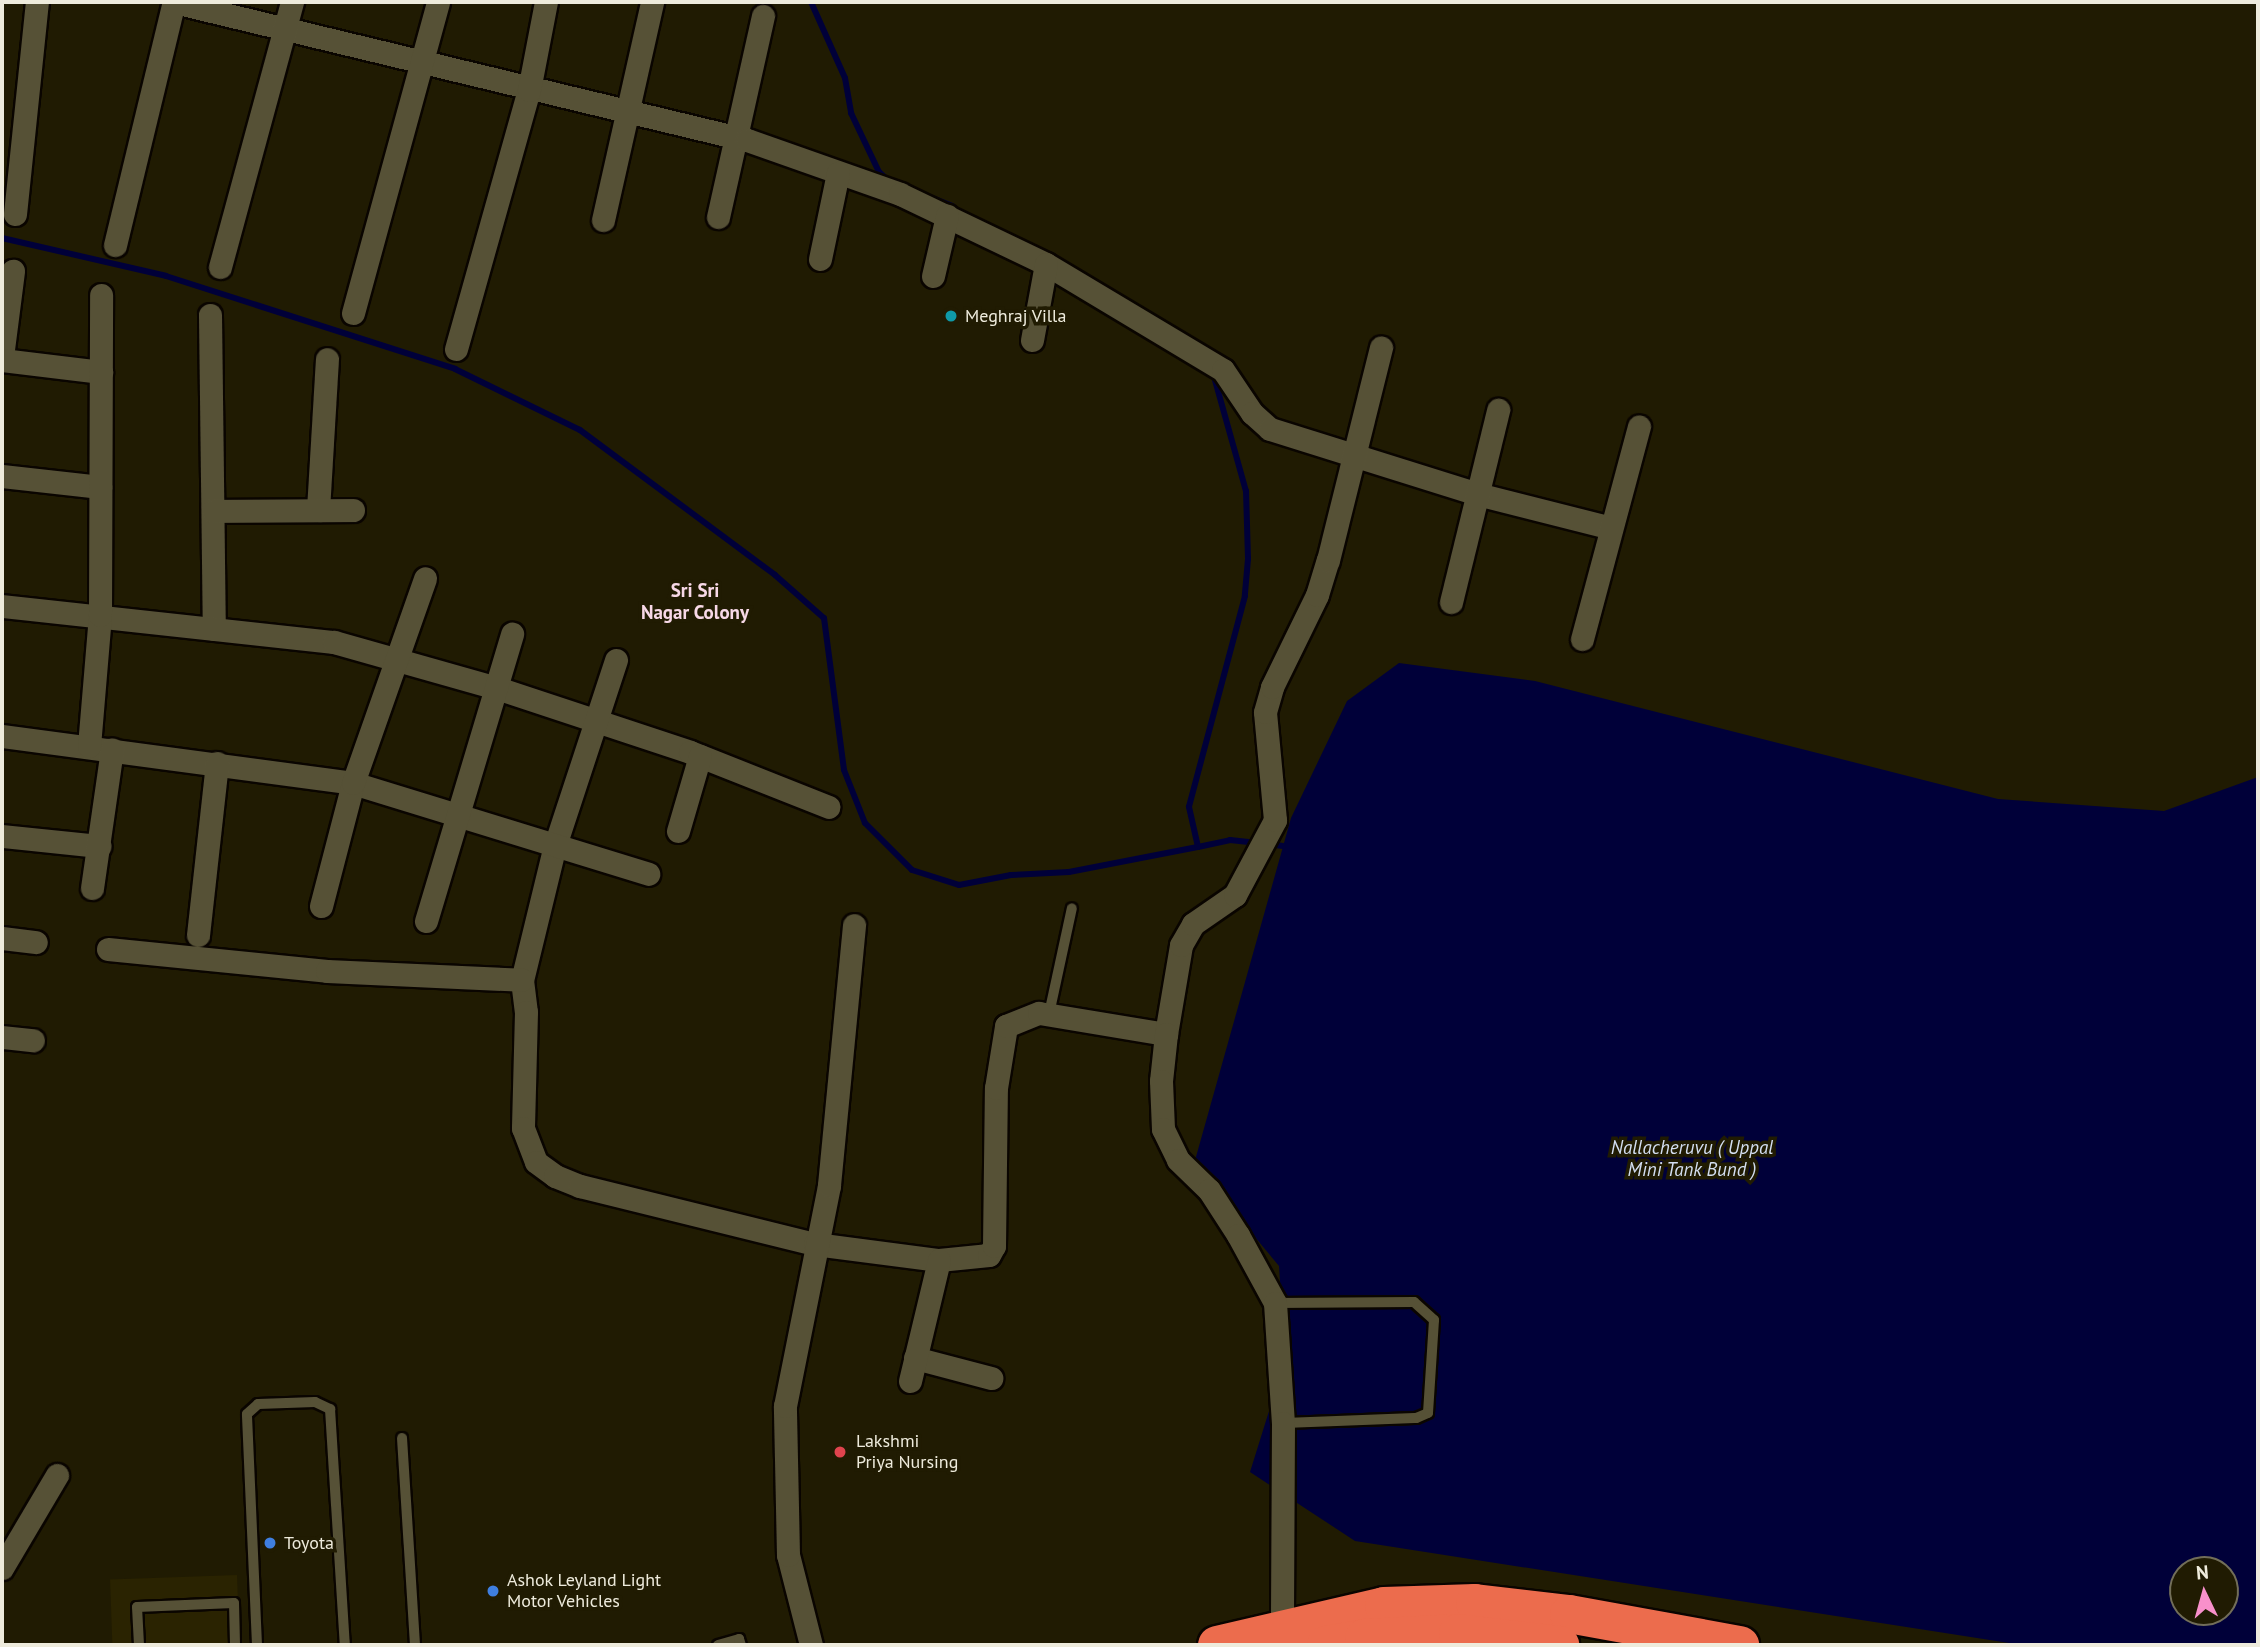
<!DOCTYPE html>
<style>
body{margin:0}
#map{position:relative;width:2260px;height:1647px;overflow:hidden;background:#201b02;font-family:"PT Sans",sans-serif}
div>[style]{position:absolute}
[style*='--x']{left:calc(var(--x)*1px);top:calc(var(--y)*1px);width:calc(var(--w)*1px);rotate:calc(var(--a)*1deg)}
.built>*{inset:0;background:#2a2301;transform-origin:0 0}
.water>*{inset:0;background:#000039}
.stream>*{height:6px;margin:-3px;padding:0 3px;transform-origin:3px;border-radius:3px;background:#000039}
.roads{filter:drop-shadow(2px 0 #0a0500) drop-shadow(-2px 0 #0a0500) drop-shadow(0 2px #0a0500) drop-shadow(0 -2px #0a0500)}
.lane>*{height:10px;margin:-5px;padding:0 5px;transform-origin:5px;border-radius:5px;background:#565136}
.street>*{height:23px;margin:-11.5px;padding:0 11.5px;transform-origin:11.5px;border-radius:11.5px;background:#565136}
.highway>*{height:38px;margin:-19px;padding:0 19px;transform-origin:19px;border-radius:19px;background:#ec6c4d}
.dots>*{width:19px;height:19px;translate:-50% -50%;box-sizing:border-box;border:4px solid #201b02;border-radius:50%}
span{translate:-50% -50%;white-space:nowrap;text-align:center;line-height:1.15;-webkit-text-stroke:7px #201b02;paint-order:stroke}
.poi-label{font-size:18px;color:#eeebdc}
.left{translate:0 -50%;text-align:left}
.neighbourhood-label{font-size:19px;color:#f7d8e7;font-weight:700}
.water-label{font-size:19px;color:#d3def1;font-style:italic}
.frame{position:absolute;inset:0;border:4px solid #eeebdc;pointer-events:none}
.north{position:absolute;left:2169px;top:1556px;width:70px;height:70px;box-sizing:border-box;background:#201b02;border:2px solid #726e59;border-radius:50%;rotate:355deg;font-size:19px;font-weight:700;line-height:28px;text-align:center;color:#eeebdc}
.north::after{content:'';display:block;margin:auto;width:24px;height:32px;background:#f890cb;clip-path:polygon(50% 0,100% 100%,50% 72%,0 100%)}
</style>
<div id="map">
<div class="built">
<div style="left:237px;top:1575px;width:70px;height:127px;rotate:88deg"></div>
</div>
<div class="water">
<div style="clip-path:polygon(evenodd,1399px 663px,1535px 681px,1998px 799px,2164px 811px,2258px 777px,2258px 1645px,2022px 1645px,1355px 1541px,1250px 1472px,1285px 1360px,1279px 1266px,1194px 1164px,1291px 818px,1347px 701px,1399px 663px,2183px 1570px,2225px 1570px,2225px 1612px,2183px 1612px,2183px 1570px)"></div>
</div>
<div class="stream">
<div style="--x:811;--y:2;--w:83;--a:65.9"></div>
<div style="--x:845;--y:78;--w:36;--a:80"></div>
<div style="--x:851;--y:113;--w:65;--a:64.6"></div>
<div style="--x:879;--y:172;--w:13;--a:42"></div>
<div style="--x:920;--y:193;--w:35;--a:22"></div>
<div style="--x:2;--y:238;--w:168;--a:13"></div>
<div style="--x:166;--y:276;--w:304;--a:17.8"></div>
<div style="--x:455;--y:369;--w:139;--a:26"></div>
<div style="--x:580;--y:430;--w:243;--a:36.6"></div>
<div style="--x:775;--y:575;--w:65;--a:41.3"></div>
<div style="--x:824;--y:618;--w:153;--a:82.5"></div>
<div style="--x:844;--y:770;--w:57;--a:68.4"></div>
<div style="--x:865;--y:823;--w:66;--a:45"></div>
<div style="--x:912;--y:870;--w:49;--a:17.7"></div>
<div style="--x:959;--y:885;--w:53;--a:-10.9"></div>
<div style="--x:1011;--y:875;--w:58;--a:-3"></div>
<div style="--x:1069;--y:872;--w:131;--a:-11"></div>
<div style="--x:1213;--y:373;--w:123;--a:74.4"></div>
<div style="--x:1246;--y:491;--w:68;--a:88.3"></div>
<div style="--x:1248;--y:559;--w:37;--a:95"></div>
<div style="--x:1245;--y:596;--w:218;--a:104.9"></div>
<div style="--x:1189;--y:807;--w:41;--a:77.3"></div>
<div style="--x:1198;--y:847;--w:33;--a:-12"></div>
<div style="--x:1230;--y:840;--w:28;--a:6"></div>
<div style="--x:1269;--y:844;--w:14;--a:8"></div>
</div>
<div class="roads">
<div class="lane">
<div style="--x:1049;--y:1014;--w:108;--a:-77.8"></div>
<div style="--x:1275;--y:1303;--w:139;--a:-0.4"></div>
<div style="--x:1414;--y:1302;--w:27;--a:42"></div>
<div style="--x:1434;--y:1320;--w:93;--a:93.7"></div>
<div style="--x:1428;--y:1413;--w:13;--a:157"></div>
<div style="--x:1416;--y:1418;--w:133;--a:177.8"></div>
<div style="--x:402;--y:1438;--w:207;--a:86.4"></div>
<div style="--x:139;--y:1645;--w:38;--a:-93"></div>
<div style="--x:137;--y:1607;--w:97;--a:-2.4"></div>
<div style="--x:234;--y:1603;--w:42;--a:88.6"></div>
<div style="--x:257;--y:1645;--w:231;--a:-92.5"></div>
<div style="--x:247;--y:1414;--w:15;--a:-42"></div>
<div style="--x:258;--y:1404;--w:57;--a:-2"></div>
<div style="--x:315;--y:1402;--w:17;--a:25"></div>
<div style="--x:330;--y:1409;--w:236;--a:86.4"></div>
<div style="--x:718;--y:1645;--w:22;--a:-16"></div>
<div style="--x:739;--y:1639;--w:6;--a:72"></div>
</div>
<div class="street">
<div style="--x:15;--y:214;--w:213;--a:-84.1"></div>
<div style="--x:718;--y:217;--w:206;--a:-77.4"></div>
<div style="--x:603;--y:220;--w:223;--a:-77.3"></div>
<div style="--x:115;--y:245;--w:250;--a:-76.4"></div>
<div style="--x:174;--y:2;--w:589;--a:13.54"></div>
<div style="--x:747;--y:140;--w:162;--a:19.4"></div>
<div style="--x:900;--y:194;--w:162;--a:25.6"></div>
<div style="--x:1046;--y:264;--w:206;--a:30.9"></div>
<div style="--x:1223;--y:370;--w:52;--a:56"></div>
<div style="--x:1252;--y:413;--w:24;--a:42"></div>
<div style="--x:1270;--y:429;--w:217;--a:17.4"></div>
<div style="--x:1477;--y:494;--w:138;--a:14.2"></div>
<div style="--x:820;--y:259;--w:88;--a:-78.2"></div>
<div style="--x:220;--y:267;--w:275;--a:-74.8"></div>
<div style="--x:933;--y:276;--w:62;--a:-76.9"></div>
<div style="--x:353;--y:313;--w:322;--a:-74.7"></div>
<div style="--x:210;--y:315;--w:314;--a:89.3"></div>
<div style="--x:1032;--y:340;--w:77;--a:-79.6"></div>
<div style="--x:456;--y:349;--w:269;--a:-74.3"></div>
<div style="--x:529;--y:90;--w:90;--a:-79.1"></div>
<div style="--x:2;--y:357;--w:87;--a:-82.7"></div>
<div style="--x:2;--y:360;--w:100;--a:6.9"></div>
<div style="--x:2;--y:476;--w:99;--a:6.4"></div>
<div style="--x:318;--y:510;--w:151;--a:-86.6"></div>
<div style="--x:213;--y:511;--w:140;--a:-0.4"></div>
<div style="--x:1451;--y:602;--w:198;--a:-76.2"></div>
<div style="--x:2;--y:606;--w:334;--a:6.2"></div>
<div style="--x:334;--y:642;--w:169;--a:15.8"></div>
<div style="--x:497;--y:688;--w:203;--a:18.3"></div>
<div style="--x:690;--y:752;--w:149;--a:21.6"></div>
<div style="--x:1582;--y:639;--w:220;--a:-75"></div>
<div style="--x:616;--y:660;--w:195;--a:108.2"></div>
<div style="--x:555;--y:845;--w:139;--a:103.7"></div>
<div style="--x:522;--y:980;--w:32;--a:83"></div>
<div style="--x:526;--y:1012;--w:116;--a:91.5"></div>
<div style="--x:523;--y:1128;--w:36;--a:69"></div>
<div style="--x:536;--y:1162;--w:24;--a:36"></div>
<div style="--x:555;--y:1176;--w:27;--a:22"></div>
<div style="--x:580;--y:1186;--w:242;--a:13.9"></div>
<div style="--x:815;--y:1244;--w:125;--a:7.4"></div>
<div style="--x:939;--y:1260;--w:50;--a:-5.7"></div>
<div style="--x:989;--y:1255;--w:10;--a:-61"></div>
<div style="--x:994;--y:1246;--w:158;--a:-89.3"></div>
<div style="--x:996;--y:1088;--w:63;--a:-80.8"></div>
<div style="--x:1006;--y:1026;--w:35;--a:-22"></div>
<div style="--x:1039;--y:1013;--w:129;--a:9.4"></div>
<div style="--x:1166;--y:1034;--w:90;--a:-80.4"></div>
<div style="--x:1181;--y:945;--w:24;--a:-60"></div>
<div style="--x:1193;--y:924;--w:51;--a:-34.6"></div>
<div style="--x:1235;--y:895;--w:85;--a:-61.9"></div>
<div style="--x:1275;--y:820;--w:108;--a:-95.3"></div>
<div style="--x:1265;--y:712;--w:26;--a:-74"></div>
<div style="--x:1272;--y:687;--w:102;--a:-63.9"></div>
<div style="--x:1317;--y:595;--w:37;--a:-73"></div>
<div style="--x:1328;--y:560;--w:219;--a:-76"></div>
<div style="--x:2;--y:736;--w:354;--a:7.6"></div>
<div style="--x:353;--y:783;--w:309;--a:17.1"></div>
<div style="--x:89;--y:746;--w:131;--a:-85.2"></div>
<div style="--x:100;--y:615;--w:320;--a:-89.8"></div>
<div style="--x:678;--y:831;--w:78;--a:-73.7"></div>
<div style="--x:2;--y:836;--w:98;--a:5.9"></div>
<div style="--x:92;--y:888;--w:140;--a:-81.8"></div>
<div style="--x:321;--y:906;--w:127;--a:-75.4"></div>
<div style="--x:353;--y:783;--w:217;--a:-70.6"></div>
<div style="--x:426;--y:921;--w:300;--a:-73.3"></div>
<div style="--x:198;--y:935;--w:173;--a:-83.7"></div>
<div style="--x:2;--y:938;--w:34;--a:7"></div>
<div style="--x:108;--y:949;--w:220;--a:5.7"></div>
<div style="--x:327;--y:971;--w:195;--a:2.6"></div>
<div style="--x:1166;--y:1034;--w:47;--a:96.1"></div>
<div style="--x:1161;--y:1081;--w:48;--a:87.6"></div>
<div style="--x:1163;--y:1129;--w:34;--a:64"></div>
<div style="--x:1178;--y:1160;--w:43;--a:44.1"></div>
<div style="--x:1209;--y:1190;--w:54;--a:57.2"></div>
<div style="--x:1238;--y:1235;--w:77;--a:61.4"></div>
<div style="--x:1275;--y:1303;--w:120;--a:86.2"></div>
<div style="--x:1283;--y:1423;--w:217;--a:90.3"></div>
<div style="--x:2;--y:1037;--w:31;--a:6"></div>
<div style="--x:915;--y:1358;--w:79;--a:14.7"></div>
<div style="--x:910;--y:1381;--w:124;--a:-76.5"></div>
<div style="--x:2;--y:1568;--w:108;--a:-59.4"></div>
<div style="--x:811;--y:1645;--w:93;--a:-104.3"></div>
<div style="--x:788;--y:1555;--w:149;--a:-91.2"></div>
<div style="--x:785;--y:1406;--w:225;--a:-78.7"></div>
<div style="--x:829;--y:1185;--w:261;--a:-84.5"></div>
</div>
<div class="highway">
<div style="--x:1217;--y:1645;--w:171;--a:-13.1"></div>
<div style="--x:1384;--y:1606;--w:91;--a:-1.9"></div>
<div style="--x:1475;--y:1603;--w:95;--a:6.7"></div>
<div style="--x:1569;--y:1614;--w:174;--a:10.3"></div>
<div style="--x:1326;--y:1645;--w:39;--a:-10"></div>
<div style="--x:1364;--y:1638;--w:94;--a:-3"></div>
<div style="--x:1458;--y:1633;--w:103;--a:6.7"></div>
</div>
</div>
<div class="dots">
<div style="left:951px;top:316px;background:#0f9aa8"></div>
<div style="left:840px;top:1452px;background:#e0444e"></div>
<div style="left:270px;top:1543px;background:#3f7fe0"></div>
<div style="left:493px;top:1591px;background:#3f7fe0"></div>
</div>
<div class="poi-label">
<span class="left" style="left:965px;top:316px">Meghraj Villa</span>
<span class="left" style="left:856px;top:1452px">Lakshmi<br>Priya Nursing</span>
<span class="left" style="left:284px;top:1543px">Toyota</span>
<span class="left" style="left:507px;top:1591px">Ashok Leyland Light<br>Motor Vehicles</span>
</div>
<div class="neighbourhood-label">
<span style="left:695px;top:602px">Sri Sri<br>Nagar Colony</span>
</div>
<div class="water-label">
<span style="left:1692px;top:1159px">Nallacheruvu ( Uppal<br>Mini Tank Bund )</span>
</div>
<div class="frame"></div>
<div class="north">N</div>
</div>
